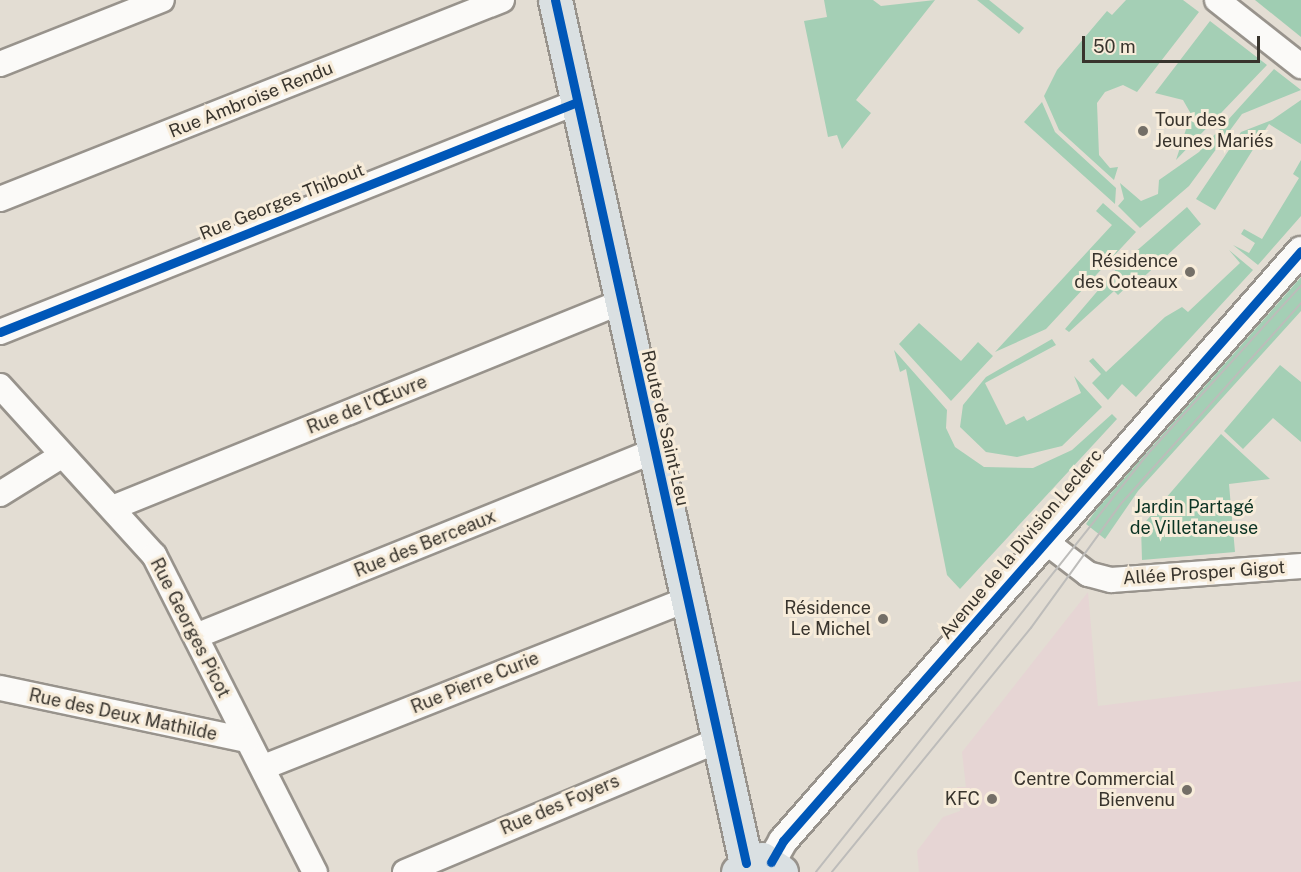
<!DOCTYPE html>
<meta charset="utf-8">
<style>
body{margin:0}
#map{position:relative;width:1301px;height:872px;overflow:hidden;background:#e3ddd3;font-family:"Public Sans",sans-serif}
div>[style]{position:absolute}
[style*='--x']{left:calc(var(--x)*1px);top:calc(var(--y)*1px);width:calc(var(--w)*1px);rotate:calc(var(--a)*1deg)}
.commercial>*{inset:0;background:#e6d5d4}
.green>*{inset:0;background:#a4cfb5}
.forest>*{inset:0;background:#9fcdb2}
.roads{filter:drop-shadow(2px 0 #98938c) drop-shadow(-2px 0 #98938c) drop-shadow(0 2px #98938c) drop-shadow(0 -2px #98938c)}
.minor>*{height:24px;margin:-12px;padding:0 12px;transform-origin:12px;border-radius:12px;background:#fbfaf8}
.tertiary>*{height:28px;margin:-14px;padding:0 14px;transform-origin:14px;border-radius:14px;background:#fbfaf8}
.primary>*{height:33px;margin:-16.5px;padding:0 16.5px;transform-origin:16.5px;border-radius:16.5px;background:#dae0e2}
.tram>*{height:1.5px;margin:-0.75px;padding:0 0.75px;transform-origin:0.75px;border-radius:0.75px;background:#bdbcba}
.cycleway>*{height:9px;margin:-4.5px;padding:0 4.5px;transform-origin:4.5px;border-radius:4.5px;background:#0057b8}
.dots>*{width:16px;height:16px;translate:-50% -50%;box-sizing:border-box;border:3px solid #f7ecda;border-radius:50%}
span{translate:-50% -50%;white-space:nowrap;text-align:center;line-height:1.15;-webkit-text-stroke:6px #f7ecda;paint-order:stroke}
.street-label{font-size:18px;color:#38342d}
.poi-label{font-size:18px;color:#38342d}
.left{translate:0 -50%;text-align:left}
.right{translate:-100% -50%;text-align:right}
.park-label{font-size:18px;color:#0a3323}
.scale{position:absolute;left:1082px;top:36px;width:178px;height:27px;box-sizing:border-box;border:3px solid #38342d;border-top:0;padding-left:8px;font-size:18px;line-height:21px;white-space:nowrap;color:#38342d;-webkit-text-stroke:4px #f7ecda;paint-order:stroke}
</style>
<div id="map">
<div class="commercial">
<div style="clip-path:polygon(1088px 592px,1098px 706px,1301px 681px,1301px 872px,919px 872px,917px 851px,943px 817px,960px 811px,957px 787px,966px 787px,962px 752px)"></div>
</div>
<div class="green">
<div style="clip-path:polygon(824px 0,873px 0,881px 6px,935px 0,856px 100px,871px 113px,842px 149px,837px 135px,828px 137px,804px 21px,827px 17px)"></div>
<div style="clip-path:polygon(977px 0,989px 0,1024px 28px,1019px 34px)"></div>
<div style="clip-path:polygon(1126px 0,1183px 0,1199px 12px,1137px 92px,1123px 85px,1105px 92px,1097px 103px,1099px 155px,1110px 168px,1118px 167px,1114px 180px,1059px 130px,1044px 96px,1057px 70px,1107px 11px,1112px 15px)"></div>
<div style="clip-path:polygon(1210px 21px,1267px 65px,1176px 160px,1191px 114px,1183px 100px,1155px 93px)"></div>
<div style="clip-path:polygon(1274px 69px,1301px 90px,1242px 114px,1189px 186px,1140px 228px,1118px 206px,1124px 199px,1120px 183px,1141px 201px,1158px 194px,1159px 180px,1199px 152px)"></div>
<div style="clip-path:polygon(1301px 100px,1301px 144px,1269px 124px,1215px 210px,1196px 199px,1241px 132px,1272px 120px)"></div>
<div style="clip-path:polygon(1042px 102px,1055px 132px,1116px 188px,1115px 204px,1024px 122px)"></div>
<div style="clip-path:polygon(1301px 160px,1301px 216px,1258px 265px,1233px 245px,1249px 253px,1255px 243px,1241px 234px,1244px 229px,1262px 239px,1299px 178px,1293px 174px)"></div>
<div style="clip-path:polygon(1103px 203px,1136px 232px,1046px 329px,995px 352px,1112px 225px,1096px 211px)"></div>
<div style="clip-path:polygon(1187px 207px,1201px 224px,1135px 285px,1132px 282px,1118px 295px,1114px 291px,1069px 332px,1065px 329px,1118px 267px)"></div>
<div style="clip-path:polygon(1229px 250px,1253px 270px,1136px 397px,1122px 384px,1108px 400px,1092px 383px,1101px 374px,1089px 361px,1093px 358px,1106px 372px,1165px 317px,1182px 307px,1188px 312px,1240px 263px)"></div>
<div style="clip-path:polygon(1301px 277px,1301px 311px,1138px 491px,1105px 539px,1086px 524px,1096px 510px)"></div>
<div style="clip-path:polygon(919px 323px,961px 361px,978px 342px,993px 356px,951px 401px,899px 344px)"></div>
<div style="clip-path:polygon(1052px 339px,1056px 345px,985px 383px,1006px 425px,1024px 416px,1027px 421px,1081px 393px,1074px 376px,1102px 407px,1062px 446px,1017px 457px,986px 452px,960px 427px,963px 405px,986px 377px)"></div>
<div style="clip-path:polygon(894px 350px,947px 410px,946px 428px,955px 447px,984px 467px,1033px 468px,1072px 450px,1112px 414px,1117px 419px,960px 589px,947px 575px,906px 369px,900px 372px)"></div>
<div style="clip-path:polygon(1280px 365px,1301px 382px,1301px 442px,1273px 418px,1243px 449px,1224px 431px)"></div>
<div style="clip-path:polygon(1221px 434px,1270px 479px,1229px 484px,1235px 552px,1142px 560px,1141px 527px)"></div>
</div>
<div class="forest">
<div style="clip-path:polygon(1255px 0,1301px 0,1301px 37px)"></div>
</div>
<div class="roads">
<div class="minor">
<div style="--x:1217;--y:0;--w:107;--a:38.2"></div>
<div style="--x:0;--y:64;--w:174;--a:-21.6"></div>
<div style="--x:0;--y:199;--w:540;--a:-21.62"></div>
<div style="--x:0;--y:332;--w:621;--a:-21.73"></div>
<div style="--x:0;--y:386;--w:229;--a:47.7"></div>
<div style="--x:154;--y:555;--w:356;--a:63.1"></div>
<div style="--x:0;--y:494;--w:72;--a:-31.9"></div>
<div style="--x:112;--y:508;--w:549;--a:-22.03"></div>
<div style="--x:1046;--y:542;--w:53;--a:37.3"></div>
<div style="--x:1088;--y:574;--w:24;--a:15"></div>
<div style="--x:1111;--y:580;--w:191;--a:-4.2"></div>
<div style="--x:196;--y:636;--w:494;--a:-22"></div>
<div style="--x:0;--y:688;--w:252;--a:11.9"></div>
<div style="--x:264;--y:767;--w:454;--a:-21.6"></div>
<div style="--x:405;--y:872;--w:337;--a:-22.8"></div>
</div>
<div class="tertiary">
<div style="--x:771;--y:862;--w:24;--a:-60"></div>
<div style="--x:783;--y:841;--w:785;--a:-48.72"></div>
</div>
<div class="primary">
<div style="--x:555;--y:0;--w:884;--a:77.52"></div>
<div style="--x:738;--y:872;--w:27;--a:-28"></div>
<div style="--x:762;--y:859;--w:23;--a:34"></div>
</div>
</div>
<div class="tram">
<div style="--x:816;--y:872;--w:532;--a:-51.56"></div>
<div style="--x:1147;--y:455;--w:229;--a:-47.7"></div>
<div style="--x:832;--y:872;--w:315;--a:-50.8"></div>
<div style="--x:1031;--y:628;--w:152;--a:-54.1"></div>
<div style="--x:1120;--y:505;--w:271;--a:-48.1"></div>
</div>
<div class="cycleway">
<div style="--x:555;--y:0;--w:884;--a:77.52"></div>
<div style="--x:0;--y:332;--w:621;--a:-21.73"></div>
<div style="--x:771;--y:862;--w:24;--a:-60"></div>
<div style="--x:783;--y:841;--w:785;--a:-48.72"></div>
</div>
<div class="dots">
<div style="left:1143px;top:131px;background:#746f67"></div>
<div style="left:1190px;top:272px;background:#746f67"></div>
<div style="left:883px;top:619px;background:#746f67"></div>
<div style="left:1187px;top:790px;background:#746f67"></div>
<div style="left:992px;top:799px;background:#746f67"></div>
</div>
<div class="street-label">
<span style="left:251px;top:100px;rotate:-22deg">Rue Ambroise Rendu</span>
<span style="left:282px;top:202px;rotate:-22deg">Rue Georges Thibout</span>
<span style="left:367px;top:405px;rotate:-22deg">Rue de l'Œuvre</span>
<span style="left:665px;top:428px;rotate:77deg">Route de Saint-Leu</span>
<span style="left:425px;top:544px;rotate:-22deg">Rue des Berceaux</span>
<span style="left:1021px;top:544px;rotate:-50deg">Avenue de la Division Leclerc</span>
<span style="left:1204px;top:573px;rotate:-4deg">Allée Prosper Gigot</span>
<span style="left:190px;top:628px;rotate:63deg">Rue Georges Picot</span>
<span style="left:475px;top:683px;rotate:-22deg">Rue Pierre Curie</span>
<span style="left:123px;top:715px;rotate:12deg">Rue des Deux Mathilde</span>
<span style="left:560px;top:805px;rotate:-23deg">Rue des Foyers</span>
</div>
<div class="poi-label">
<span class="left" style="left:1155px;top:131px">Tour des<br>Jeunes Mariés</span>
<span class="right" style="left:1178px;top:272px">Résidence<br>des Coteaux</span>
<span class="right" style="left:871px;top:619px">Résidence<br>Le Michel</span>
<span class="right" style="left:1175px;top:790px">Centre Commercial<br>Bienvenu</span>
<span class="right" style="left:980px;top:799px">KFC</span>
</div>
<div class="park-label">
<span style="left:1194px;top:518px">Jardin Partagé<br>de Villetaneuse</span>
</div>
<div class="scale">50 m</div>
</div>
